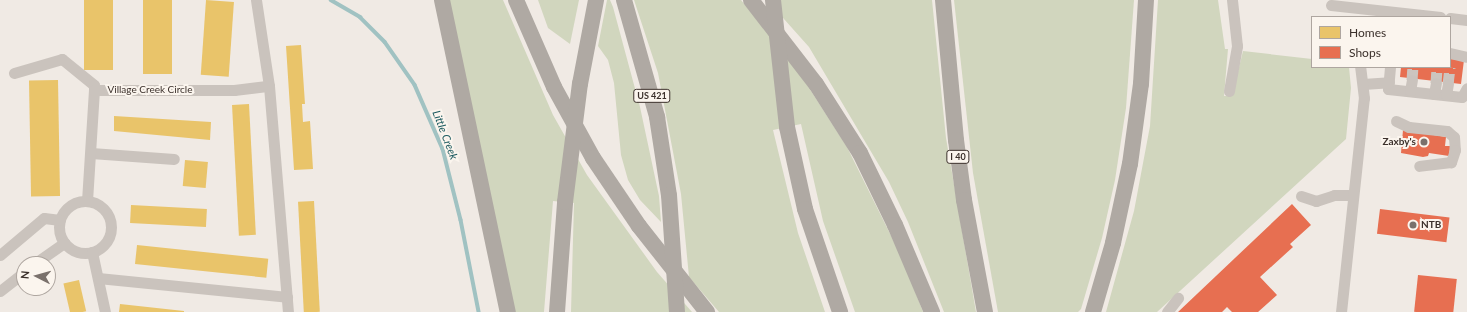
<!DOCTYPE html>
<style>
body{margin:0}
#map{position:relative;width:1467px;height:312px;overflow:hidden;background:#f0eae4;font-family:Lato,sans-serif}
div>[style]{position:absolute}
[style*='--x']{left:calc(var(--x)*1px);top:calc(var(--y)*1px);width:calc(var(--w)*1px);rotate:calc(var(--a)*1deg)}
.green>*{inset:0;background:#d1d6be}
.homes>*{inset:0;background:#e9c46a;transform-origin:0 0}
.shops>*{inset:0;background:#e76f51;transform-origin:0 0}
.stream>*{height:3.5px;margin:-1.75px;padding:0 1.75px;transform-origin:1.75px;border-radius:1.75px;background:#a0c2c2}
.minor-tunnel>*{height:11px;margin-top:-5.5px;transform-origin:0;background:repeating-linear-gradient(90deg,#ccc5bf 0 11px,transparent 0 16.5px)}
.minor>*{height:11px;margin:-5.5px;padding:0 5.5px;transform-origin:5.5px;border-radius:5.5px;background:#cac3bd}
.minor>.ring{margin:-5.5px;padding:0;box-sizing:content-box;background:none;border:11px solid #cac3bd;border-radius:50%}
.highway>*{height:16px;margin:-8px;padding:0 8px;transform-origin:8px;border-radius:8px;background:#afa9a3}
.highway-bridge>*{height:16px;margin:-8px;padding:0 8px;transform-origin:8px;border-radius:8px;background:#afa9a3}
.dots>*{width:11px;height:11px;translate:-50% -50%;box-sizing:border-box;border:2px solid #fbf5ee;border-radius:50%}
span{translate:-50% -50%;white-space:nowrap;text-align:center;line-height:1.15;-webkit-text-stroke:4px #fbf5ee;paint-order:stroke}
.shield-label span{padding:1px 3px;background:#fbf5ee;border:1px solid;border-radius:3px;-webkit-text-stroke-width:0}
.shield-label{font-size:9px;color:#3b302b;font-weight:700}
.street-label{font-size:10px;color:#3b302b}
.poi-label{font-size:10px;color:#3b302b;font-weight:700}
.right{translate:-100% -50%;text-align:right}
.left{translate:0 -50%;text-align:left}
.water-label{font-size:11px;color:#1d5b60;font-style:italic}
.legend{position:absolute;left:1311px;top:16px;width:140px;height:52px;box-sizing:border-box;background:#fbf5ee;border:1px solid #aea6a0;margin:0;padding:5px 7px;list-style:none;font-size:12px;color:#3b302b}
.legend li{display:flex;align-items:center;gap:8px;height:20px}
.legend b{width:20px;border:1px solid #aea6a0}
.north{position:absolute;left:16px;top:256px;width:40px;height:40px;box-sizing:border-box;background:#fbf5ee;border:1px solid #aea6a0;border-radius:50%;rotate:276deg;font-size:11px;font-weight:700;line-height:16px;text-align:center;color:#3b302b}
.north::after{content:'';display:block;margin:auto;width:14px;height:18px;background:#7a716c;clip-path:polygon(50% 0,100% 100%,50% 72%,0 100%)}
</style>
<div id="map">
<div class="green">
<div style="clip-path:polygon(446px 0,503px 0,553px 115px,587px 175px,657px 272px,692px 312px,571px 312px,574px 203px,553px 201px,544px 312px,514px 312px)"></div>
<div style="clip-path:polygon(538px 0,579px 0,570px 44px,548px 28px)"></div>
<div style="clip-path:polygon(607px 0,610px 0,613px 7px,640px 107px,659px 196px,661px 222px,640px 200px,628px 180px,621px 155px,614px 83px,608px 60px,598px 46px)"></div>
<div style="clip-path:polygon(634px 0,741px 0,795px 66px,847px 147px,903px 260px,923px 312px,855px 312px,823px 221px,801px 124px,773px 130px,798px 233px,825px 312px,719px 312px,689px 277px,681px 194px,658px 73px)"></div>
<div style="clip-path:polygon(767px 0,932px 0,946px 138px,976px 312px,944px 312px,908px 222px,889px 182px,809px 47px)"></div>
<div style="clip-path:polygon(954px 0,1134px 0,1126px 108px,1115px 180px,1102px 238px,1081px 309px,1078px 312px,998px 312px,973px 173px)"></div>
<div style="clip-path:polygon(1158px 0,1218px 0,1225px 49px,1228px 49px,1224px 96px,1232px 96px,1243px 51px,1312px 59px,1312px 67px,1349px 67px,1351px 88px,1346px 139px,1157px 312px,1106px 312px,1134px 211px,1150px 126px)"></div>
</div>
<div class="homes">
<div style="left:84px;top:0;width:29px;height:70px"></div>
<div style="left:143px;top:0;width:29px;height:74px"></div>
<div style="left:206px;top:0;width:28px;height:75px;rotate:4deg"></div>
<div style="clip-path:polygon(301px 45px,305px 104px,302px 104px,303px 122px,310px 121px,313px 169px,294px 170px,286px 46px)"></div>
<div style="left:58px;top:80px;width:116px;height:29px;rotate:89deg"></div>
<div style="left:249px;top:104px;width:131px;height:17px;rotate:87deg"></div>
<div style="clip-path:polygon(114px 116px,211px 122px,210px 140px,114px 131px)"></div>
<div style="left:185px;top:160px;width:23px;height:26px;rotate:5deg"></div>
<div style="left:314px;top:201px;width:111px;height:16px;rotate:87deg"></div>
<div style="left:131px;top:205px;width:76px;height:18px;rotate:3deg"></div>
<div style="left:137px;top:245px;width:132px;height:19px;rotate:6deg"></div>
<div style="left:79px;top:280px;width:32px;height:16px;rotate:77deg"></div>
<div style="clip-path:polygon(120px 304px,184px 311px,184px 312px,119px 312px)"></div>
</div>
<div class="shops">
<div style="clip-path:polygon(1450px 59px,1464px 60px,1461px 84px,1400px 77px,1401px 67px,1450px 67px)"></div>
<div style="clip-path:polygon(1403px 130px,1446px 137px,1445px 146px,1450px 146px,1449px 156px,1429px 153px,1428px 156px,1423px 157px,1401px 153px)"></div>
<div style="clip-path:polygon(1292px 204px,1311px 225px,1290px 244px,1293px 247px,1260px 277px,1277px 295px,1258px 312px,1232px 312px,1227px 307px,1222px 312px,1178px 312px)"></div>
<div style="left:1380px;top:209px;width:70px;height:25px;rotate:7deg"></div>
<div style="left:1418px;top:275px;width:39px;height:37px;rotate:6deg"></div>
</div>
<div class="stream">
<div style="--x:331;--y:0;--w:34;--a:30"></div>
<div style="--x:360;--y:17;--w:35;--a:45"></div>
<div style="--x:385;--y:42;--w:52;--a:55.1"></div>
<div style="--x:415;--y:85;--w:70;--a:66.4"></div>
<div style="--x:443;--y:149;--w:73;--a:75.8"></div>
<div style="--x:461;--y:220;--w:94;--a:78.9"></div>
</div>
<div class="minor-tunnel">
<div style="--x:1412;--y:80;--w:13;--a:-86"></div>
<div style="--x:1436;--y:83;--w:16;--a:-86"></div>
<div style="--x:1448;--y:84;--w:17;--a:-83"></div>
</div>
<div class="minor">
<div style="--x:256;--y:0;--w:87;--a:81.4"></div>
<div style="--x:269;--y:86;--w:227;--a:85.2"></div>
<div style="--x:1331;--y:5;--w:110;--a:6.3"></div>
<div style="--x:1450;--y:18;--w:17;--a:7"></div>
<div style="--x:1450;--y:53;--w:17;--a:13"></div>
<div style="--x:1390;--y:67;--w:22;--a:95"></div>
<div style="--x:1388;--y:89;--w:74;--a:6.2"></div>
<div style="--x:1462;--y:97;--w:10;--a:-61"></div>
<div style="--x:14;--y:73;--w:50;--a:-16.3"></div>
<div style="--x:62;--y:59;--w:41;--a:39.1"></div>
<div style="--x:94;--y:85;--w:5;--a:90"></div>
<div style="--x:1363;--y:84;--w:26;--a:-4"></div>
<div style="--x:1229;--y:91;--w:46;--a:-79.9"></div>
<div style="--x:1237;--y:46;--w:46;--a:-96.2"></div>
<div style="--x:1410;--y:91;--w:11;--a:-80"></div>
<div style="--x:1434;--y:94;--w:11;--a:-80"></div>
<div style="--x:1446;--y:95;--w:11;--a:-80"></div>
<div style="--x:1396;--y:121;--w:14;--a:25"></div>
<div style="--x:1409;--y:127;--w:38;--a:6"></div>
<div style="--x:1447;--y:131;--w:9;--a:41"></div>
<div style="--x:1454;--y:137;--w:13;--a:86"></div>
<div style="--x:1455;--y:150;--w:13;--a:108"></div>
<div style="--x:1451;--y:162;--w:32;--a:173"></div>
<div style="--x:91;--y:153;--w:83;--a:4.1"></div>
<div style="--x:1301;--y:196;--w:16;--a:18"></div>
<div style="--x:1316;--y:201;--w:19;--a:-18"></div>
<div style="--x:1334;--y:195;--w:19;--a:0"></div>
<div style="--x:87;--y:201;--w:111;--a:-86.4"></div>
<div style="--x:94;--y:90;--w:140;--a:0"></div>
<div style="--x:234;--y:90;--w:35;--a:-7"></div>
<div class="ring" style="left:59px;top:201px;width:41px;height:41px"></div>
<div style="--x:92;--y:252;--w:61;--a:77.8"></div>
<div style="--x:0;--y:255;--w:57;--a:-40.1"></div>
<div style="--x:44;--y:218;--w:16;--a:7"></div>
<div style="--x:34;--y:264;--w:37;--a:-35"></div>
<div style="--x:98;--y:278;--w:190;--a:5.7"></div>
<div style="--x:0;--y:291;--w:31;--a:-38"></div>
<div style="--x:1167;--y:312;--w:18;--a:-52"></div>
<div style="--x:1341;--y:312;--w:215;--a:-83.9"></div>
<div style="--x:1364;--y:98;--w:31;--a:-97"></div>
</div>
<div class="highway">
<div style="--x:442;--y:0;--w:319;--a:78.1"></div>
<div style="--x:516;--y:0;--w:95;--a:66.4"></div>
<div style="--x:554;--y:87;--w:81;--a:61.2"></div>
<div style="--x:593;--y:158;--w:82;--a:55.9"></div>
<div style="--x:639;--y:226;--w:110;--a:51.7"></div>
<div style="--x:624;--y:0;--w:122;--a:74.2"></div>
<div style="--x:657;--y:117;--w:79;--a:81.3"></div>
<div style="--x:751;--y:0;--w:106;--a:52.3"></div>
<div style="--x:816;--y:84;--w:82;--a:57.5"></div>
<div style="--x:860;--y:153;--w:80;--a:64.1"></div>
<div style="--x:895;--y:225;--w:95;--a:67"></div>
<div style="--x:943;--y:0;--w:141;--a:84.7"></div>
<div style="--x:956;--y:140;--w:61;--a:82.4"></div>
<div style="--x:964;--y:200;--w:114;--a:79.4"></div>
<div style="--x:787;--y:127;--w:84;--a:77.6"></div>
<div style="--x:805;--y:209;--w:109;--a:71.2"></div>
<div style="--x:557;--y:312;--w:110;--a:-85.8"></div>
<div style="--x:1093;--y:312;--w:72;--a:-73.8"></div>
<div style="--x:1113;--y:243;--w:81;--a:-77.9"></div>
<div style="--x:1130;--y:164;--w:81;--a:-82.2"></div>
<div style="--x:1141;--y:84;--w:84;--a:-86.6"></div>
</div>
<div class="highway-bridge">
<div style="--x:773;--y:0;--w:128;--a:83.7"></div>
<div style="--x:669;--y:195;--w:117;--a:86.1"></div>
<div style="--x:565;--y:202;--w:119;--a:-82.8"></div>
<div style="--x:580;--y:84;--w:86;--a:-79.2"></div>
</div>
<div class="dots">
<div style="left:1424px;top:142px;background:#7a716c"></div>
<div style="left:1413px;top:225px;background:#7a716c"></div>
</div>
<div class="shield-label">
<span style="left:652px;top:96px">US 421</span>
<span style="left:958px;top:157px">I 40</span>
</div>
<div class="street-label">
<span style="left:150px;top:90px">Village Creek Circle</span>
</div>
<div class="poi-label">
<span class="right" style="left:1416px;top:142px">Zaxby's</span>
<span class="left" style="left:1421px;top:225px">NTB</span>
</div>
<div class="water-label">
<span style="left:445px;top:135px;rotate:69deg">Little Creek</span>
</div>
<ul class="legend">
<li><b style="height:11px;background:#e9c46a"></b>Homes</li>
<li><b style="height:11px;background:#e76f51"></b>Shops</li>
</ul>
<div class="north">N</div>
</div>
